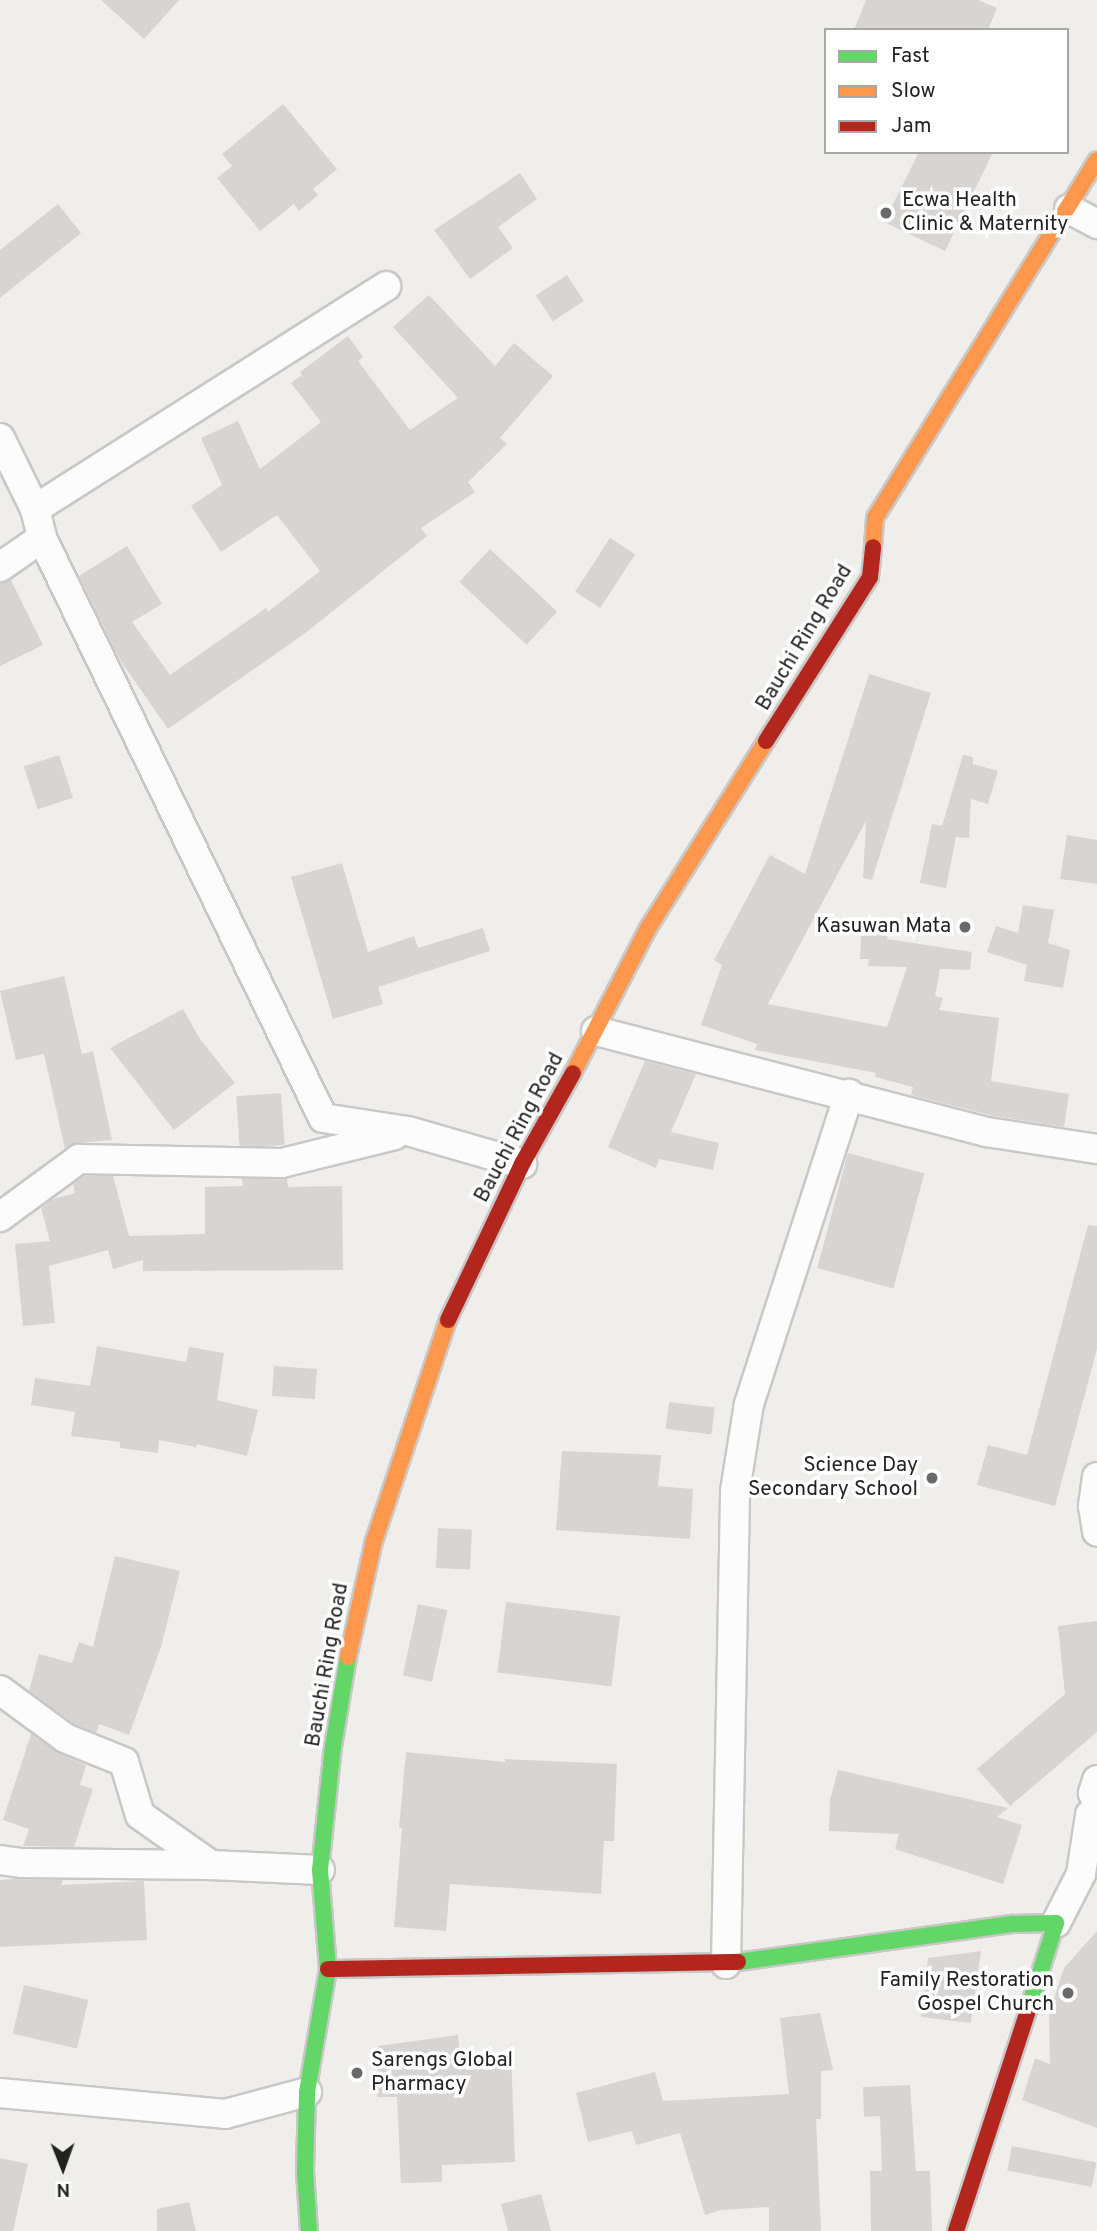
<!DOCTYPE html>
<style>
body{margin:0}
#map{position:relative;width:1097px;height:2231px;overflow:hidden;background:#f0eeeb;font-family:Overpass,sans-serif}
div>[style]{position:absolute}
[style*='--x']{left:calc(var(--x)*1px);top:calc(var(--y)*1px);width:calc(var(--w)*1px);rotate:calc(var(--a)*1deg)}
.building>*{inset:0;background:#d7d4d2;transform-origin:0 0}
.roads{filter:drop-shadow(2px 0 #c9c8c7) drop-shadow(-2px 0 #c9c8c7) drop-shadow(0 2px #c9c8c7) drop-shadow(0 -2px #c9c8c7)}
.street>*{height:28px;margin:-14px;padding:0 14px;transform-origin:14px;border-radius:14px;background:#fdfcfc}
.fast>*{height:16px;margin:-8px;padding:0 8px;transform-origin:8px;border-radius:8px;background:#63d668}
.slow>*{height:16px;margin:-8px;padding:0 8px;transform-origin:8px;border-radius:8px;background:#ff974d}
.jam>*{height:16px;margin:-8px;padding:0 8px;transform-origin:8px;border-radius:8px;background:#b3261e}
.dots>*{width:19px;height:19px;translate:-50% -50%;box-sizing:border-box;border:4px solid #fff;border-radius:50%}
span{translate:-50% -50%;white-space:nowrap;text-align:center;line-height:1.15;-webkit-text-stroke:7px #fff;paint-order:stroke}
.poi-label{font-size:21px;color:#222}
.left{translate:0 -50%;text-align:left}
.right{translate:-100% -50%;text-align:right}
.street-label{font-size:21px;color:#222}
.legend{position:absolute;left:824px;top:28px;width:245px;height:126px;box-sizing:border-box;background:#fff;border:2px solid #a7a7a7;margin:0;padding:9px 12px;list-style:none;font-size:21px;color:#222}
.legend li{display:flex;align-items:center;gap:14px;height:35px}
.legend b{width:35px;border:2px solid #a7a7a7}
.north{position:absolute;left:28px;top:2133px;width:70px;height:70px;-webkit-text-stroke:5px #fff;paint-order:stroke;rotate:179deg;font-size:19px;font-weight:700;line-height:28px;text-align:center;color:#222}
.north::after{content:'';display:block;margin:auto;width:24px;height:32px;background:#222;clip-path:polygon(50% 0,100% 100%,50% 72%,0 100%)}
</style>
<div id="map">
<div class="building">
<div style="clip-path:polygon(101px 0,179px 0,144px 39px)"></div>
<div style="clip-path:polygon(866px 0,978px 0,997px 8px,988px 30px,854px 30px)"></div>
<div style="clip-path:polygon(283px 104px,337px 169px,313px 189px,318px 195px,299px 211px,294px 204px,260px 231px,217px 178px,232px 166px,222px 154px)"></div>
<div style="clip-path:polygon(919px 152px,993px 152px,945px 251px,884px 222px)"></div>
<div style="clip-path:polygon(520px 173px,537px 199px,498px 227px,513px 248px,470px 279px,434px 230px)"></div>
<div style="clip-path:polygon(58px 204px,81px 233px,0 298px,0 250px)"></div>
<div style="left:567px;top:275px;width:31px;height:37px;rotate:57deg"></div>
<div style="clip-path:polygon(429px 295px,495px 366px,514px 343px,553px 376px,500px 438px,507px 444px,468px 482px,475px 492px,421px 528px,427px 536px,304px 634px,168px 729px,120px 660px,79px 576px,127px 546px,162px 604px,132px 622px,170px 675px,266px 608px,268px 612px,320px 571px,277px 515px,221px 552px,191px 506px,222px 485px,201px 438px,238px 421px,260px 469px,321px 422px,291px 383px,302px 375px,300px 372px,348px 336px,363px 357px,358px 361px,410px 430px,458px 398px,393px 327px)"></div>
<div style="left:610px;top:538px;width:30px;height:64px;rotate:33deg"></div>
<div style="left:490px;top:549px;width:92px;height:45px;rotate:43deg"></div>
<div style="clip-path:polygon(11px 580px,43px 645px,0 666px,0 583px)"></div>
<div style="clip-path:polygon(869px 674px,931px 693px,872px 880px,863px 878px,866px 821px,768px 1004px,887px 1027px,907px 967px,868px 966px,869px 959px,860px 959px,861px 934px,888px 935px,887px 939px,972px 952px,970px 970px,940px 969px,935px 996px,943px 998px,939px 1010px,999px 1018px,991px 1081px,1069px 1094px,1064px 1127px,994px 1116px,911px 1095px,913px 1087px,875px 1077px,876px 1073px,755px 1050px,757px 1044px,701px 1025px,722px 965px,714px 960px,770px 855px,805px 874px)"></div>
<div style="left:59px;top:755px;width:45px;height:37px;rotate:72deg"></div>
<div style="clip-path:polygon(963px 755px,973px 757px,973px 764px,998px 771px,988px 804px,971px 799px,969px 838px,956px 837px,946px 888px,920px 883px,932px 824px,942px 826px)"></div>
<div style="clip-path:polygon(1067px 835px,1097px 840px,1097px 884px,1060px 879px)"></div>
<div style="clip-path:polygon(342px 863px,368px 952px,414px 936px,418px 948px,483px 928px,490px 951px,378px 987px,383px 1004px,333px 1019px,291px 877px)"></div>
<div style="clip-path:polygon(1023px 905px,1054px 910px,1048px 943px,1070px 950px,1063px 988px,1024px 981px,1027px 965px,987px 952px,996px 926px,1018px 933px)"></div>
<div style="clip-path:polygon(64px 976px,82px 1054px,93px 1051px,112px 1140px,78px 1143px,65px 1149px,44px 1054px,16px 1060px,0 991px)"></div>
<div style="clip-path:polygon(183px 1009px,200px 1039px,235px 1083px,174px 1130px,110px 1048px)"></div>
<div style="clip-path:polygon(645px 1061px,696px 1074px,671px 1132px,719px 1143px,713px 1170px,659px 1159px,656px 1168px,608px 1147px)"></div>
<div style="left:281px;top:1093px;width:52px;height:45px;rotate:86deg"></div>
<div style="left:848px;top:1153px;width:79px;height:119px;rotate:15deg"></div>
<div style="clip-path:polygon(84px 1176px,113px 1176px,129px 1236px,205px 1234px,205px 1187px,243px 1186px,242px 1179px,287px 1179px,288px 1187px,342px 1186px,343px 1270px,143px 1271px,143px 1260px,113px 1269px,108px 1250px,49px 1266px,55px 1323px,23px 1326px,15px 1244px,50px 1241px,41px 1208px,53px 1199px,75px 1193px,73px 1184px)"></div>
<div style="clip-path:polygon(1088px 1225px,1097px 1226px,1097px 1349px,1055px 1506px,977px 1485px,988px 1445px,1027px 1455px)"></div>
<div style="clip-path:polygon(97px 1346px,186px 1362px,189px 1347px,224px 1353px,217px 1400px,258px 1410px,247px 1456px,197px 1444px,196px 1447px,159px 1440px,158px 1453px,120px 1448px,120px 1442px,71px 1436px,75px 1412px,31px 1405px,35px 1378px,90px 1386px)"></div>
<div style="left:274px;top:1366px;width:43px;height:30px;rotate:4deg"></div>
<div style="left:669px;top:1402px;width:46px;height:27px;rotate:7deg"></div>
<div style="clip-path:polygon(562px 1451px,661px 1455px,658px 1486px,693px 1489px,690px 1539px,556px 1530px)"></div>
<div style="left:438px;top:1528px;width:34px;height:40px;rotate:3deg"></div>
<div style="clip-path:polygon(115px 1556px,180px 1571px,161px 1647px,129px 1735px,99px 1724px,96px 1733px,73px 1723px,29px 1691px,39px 1654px,72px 1663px,79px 1642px,93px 1647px)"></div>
<div style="left:506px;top:1602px;width:115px;height:71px;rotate:7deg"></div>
<div style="left:418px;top:1604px;width:30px;height:73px;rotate:12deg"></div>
<div style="clip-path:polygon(1097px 1621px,1097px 1732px,1010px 1806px,977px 1769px,1065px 1694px,1058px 1626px)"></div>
<div style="clip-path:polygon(31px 1734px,58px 1753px,86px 1765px,80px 1785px,93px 1789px,74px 1847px,23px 1846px,29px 1829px,3px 1820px)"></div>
<div style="clip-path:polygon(406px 1752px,505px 1762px,505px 1759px,617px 1764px,614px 1841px,604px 1841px,601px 1894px,450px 1884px,446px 1931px,394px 1927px,402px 1828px,399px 1828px)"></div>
<div style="clip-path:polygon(838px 1770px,1008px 1808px,997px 1817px,1022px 1825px,1003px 1884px,895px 1849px,899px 1834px,829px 1831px,830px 1800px)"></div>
<div style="clip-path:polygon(13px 1879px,63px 1880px,61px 1885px,144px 1881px,147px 1940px,0 1947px,0 1880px)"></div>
<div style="clip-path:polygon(1097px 1931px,1097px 2128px,1022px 2100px,1035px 2058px,1050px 2064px,1049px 2014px,1064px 1968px)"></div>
<div style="clip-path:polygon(981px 1951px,971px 2023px,921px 2017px,928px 1958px)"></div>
<div style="left:24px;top:1985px;width:66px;height:50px;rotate:13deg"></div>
<div style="clip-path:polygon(820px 2013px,833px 2070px,821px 2071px,821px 2119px,816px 2119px,821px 2231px,769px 2231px,769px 2207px,721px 2210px,705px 2215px,680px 2133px,636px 2145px,632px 2131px,588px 2142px,576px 2093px,655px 2072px,663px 2101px,789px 2094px,780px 2018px)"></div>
<div style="clip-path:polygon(458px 2035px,461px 2066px,511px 2052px,515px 2162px,442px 2165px,442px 2182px,401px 2183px,397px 2097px,377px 2097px,378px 2046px)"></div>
<div style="clip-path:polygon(910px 2085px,916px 2171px,930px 2171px,932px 2231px,871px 2231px,870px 2171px,882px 2171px,880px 2116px,864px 2117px,863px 2087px)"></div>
<div style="left:1012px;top:2146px;width:86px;height:25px;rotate:11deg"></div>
<div style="clip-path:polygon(0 2158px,28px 2164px,13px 2231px,0 2231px)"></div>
<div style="clip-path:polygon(541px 2194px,551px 2231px,508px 2231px,501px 2204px)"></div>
<div style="clip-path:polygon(189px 2202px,196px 2231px,157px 2231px,157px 2209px)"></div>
</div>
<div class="roads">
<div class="street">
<div style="--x:1069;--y:209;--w:32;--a:28"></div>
<div style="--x:0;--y:438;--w:79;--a:63.8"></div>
<div style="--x:35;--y:509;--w:30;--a:76"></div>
<div style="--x:42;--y:538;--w:644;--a:64.15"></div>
<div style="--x:323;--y:1118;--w:86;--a:8.7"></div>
<div style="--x:408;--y:1131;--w:119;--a:16.1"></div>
<div style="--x:35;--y:509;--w:416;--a:-32.4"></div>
<div style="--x:0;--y:567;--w:51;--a:-34.6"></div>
<div style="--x:596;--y:1031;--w:404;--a:14.5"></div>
<div style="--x:987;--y:1132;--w:111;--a:8.8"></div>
<div style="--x:0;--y:1217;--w:98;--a:-36.3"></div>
<div style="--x:79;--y:1159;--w:203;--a:1.1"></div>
<div style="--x:282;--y:1163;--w:116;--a:-13.9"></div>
<div style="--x:1097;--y:1477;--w:29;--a:98"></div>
<div style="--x:1093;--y:1506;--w:26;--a:81"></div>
<div style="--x:0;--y:1690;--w:81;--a:36.4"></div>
<div style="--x:65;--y:1738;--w:64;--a:22.1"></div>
<div style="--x:124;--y:1762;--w:55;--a:73.2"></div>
<div style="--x:140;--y:1815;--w:87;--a:35.2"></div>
<div style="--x:211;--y:1865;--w:109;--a:2.6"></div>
<div style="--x:1097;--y:1780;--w:14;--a:107"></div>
<div style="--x:1093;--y:1793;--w:9;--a:63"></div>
<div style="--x:0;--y:1860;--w:22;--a:8"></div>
<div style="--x:22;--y:1863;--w:189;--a:0.6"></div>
<div style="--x:1056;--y:1923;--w:55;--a:-63"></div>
<div style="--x:1081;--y:1874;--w:60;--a:-81.3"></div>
<div style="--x:1090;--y:1815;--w:11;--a:-52"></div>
<div style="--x:726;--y:1964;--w:473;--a:-88.9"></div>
<div style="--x:735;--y:1491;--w:88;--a:-80.9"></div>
<div style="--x:749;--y:1404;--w:326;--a:-72.1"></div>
<div style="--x:0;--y:2093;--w:226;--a:5.3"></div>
<div style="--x:225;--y:2114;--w:85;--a:-15"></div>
</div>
<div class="fast">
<div style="--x:738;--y:1962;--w:278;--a:-7.9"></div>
<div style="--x:1013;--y:1924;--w:43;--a:-1.3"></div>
<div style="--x:1056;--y:1923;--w:88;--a:107.8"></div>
<div style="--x:309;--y:2231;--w:60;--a:-93.8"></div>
<div style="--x:305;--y:2171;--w:79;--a:-88.5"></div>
<div style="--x:307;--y:2092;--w:125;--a:-80.3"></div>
<div style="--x:328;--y:1969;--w:99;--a:-94.6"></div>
<div style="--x:320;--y:1870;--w:124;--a:-84"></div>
<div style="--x:333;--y:1747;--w:91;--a:-80.5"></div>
</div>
<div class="slow">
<div style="--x:873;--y:547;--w:29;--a:-86"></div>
<div style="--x:875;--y:518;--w:421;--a:-58.2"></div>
<div style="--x:573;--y:1073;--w:161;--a:-62.6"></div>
<div style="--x:647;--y:930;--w:223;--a:-57.8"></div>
<div style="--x:348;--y:1657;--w:119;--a:-77.4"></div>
<div style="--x:374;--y:1541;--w:233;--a:-71.5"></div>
</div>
<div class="jam">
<div style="--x:766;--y:741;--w:194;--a:-57.6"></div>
<div style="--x:870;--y:577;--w:30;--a:-84"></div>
<div style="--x:448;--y:1320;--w:173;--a:-64.6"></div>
<div style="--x:522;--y:1164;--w:104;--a:-60.7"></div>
<div style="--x:328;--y:1969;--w:410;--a:-1"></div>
<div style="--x:956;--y:2231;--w:236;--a:-71.9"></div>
</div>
</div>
<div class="dots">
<div style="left:886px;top:213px;background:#6a6968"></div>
<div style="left:965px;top:927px;background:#6a6968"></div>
<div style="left:932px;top:1478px;background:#6a6968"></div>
<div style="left:1068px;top:1993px;background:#6a6968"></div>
<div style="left:357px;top:2073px;background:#6a6968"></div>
</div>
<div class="poi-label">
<span class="left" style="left:902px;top:213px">Ecwa Health<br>Clinic &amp; Maternity</span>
<span class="right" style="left:951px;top:927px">Kasuwan Mata</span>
<span class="right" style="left:918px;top:1478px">Science Day<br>Secondary School</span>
<span class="right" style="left:1054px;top:1993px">Family Restoration<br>Gospel Church</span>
<span class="left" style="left:371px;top:2073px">Sarengs Global<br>Pharmacy</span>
</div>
<div class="street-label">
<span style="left:805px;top:638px;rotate:-59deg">Bauchi Ring Road</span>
<span style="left:520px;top:1128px;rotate:-62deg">Bauchi Ring Road</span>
<span style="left:328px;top:1665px;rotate:-80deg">Bauchi Ring Road</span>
</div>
<ul class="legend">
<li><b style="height:9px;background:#63d668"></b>Fast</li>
<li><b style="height:9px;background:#ff974d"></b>Slow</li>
<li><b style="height:9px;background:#b3261e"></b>Jam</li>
</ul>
<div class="north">N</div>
</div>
